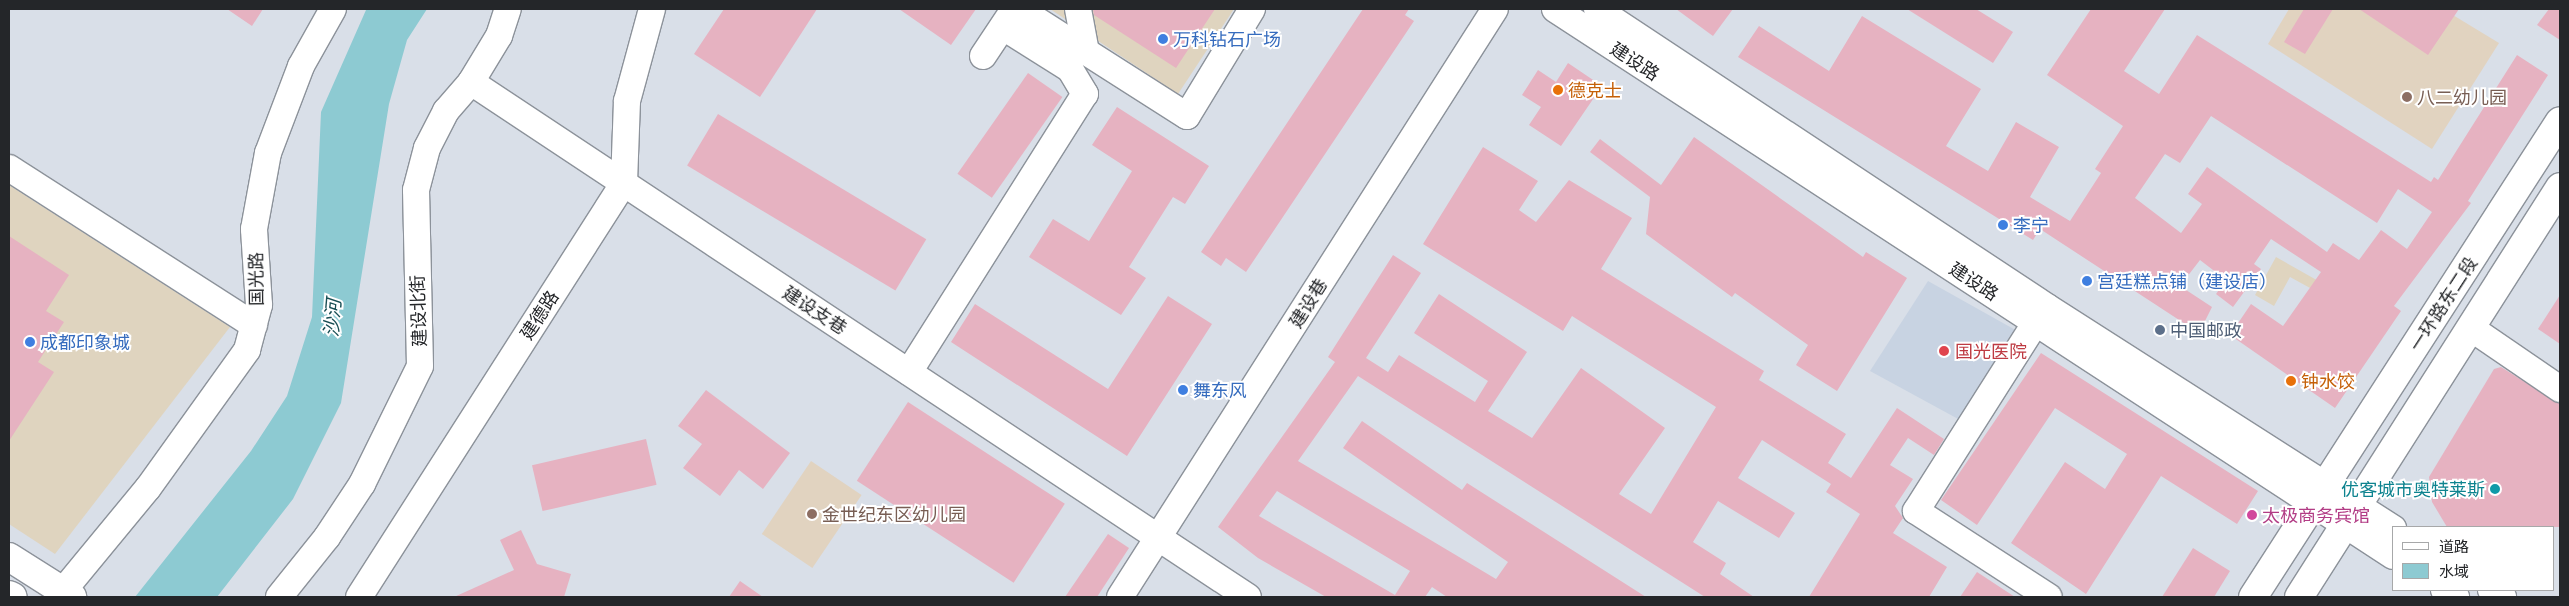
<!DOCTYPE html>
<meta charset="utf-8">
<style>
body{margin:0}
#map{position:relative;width:2569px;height:606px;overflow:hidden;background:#d9dfe8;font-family:Ubuntu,"Noto Sans SC",sans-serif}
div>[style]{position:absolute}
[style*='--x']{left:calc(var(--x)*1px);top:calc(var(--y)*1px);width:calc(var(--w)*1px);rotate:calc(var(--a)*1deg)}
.commercial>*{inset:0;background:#dfd4bf}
.built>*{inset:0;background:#c8d3e2}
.education>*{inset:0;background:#e1d3c0;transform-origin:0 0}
.water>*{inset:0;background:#8dcad2}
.building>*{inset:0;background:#e6b2c1;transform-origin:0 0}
.roads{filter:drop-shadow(1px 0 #8c929a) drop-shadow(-1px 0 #8c929a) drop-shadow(0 1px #8c929a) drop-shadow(0 -1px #8c929a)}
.minor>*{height:26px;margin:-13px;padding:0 13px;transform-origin:13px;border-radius:13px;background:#fff}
.major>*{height:28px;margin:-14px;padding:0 14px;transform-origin:14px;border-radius:14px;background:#fff}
.dots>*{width:14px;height:14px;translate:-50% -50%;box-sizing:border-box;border:2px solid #fff;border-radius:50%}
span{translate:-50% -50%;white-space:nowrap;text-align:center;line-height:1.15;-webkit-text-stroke:4px #fff;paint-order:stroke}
.shop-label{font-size:18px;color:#366cbe}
.left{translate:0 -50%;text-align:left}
.street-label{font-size:18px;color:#242629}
.food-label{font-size:18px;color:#c56008}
.education-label{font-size:18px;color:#785e54}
.service-label{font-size:18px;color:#4e5e75}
.health-label{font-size:18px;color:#be3a42}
.culture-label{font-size:18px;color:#0d838f}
.right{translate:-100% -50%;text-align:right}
.hotel-label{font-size:18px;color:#b23c85}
.water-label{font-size:19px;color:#184e54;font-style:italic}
.frame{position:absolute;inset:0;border:10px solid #242629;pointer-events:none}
.legend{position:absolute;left:2392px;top:526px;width:162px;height:65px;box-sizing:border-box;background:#fff;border:1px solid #a7a8a9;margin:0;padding:6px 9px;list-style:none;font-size:15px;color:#242629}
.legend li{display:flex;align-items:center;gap:10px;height:25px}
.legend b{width:25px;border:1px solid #a7a8a9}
</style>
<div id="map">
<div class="commercial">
<div style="clip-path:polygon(1050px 9px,1234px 9px,1178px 94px)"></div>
<div style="clip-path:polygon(9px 185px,230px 327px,55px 554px,9px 524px)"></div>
<div style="clip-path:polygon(2276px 257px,2329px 287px,2321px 294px,2290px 277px,2274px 306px,2255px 295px)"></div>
</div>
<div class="built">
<div style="clip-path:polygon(1928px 281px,2019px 332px,1960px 420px,1870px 371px)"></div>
</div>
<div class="education">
<div style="clip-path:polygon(2289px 9px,2443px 9px,2499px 43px,2432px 149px,2268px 44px)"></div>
<div style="left:811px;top:461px;width:61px;height:88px;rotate:34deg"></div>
</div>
<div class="water">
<div style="clip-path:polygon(427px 9px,407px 40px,389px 104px,341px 403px,293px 499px,217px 597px,135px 597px,251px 451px,287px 396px,312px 317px,321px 112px,366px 10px)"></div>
</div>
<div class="building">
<div style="clip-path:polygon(227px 9px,263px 9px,252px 26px)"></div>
<div style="clip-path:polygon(724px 9px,817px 9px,760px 97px,694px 54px)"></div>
<div style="clip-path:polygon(899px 9px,976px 9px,951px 45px)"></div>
<div style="clip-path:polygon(1093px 9px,1215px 9px,1176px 68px,1094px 15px)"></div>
<div style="clip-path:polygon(1363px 9px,1409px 9px,1405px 15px,1414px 21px,1246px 272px,1226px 258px,1221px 266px,1201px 252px)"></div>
<div style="clip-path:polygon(1676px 9px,1733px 9px,1713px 36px)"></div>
<div style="clip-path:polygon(1907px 9px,1976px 9px,2013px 32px,1993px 63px)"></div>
<div style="clip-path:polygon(evenodd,2091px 9px,2165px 9px,2124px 71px,2159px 94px,2197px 35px,2431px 182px,2434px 177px,2438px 180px,2517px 55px,2548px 75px,2468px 201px,2471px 203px,2394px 306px,2401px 311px,2335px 408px,2230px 335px,2251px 304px,2283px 326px,2321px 272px,2271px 239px,2254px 264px,2261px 269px,2233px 307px,2216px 294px,2226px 280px,2200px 260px,2180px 286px,2212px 307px,2199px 333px,2040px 229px,2033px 240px,1738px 57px,1759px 26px,1829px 71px,1862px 16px,1981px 89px,1946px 146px,1988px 171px,2016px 122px,2059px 147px,2030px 197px,2070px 221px,2101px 173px,2095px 169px,2123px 126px,2047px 75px,2091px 9px,2211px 116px,2377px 223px,2398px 189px,2432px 212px,2407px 249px,2381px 230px,2359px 260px,2333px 243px,2327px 252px,2207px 167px,2188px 194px,2202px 204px,2181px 233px,2135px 198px,2165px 154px,2180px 163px,2211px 116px)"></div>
<div style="clip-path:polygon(2304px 9px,2333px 9px,2305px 54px,2284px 42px)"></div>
<div style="clip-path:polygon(2359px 9px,2459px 9px,2428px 55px)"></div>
<div style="clip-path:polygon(2549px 9px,2560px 9px,2560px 40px,2537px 25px)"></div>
<div style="clip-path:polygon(1568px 63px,1602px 86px,1561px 146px,1529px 125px,1541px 107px,1522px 95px,1538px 70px,1556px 82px)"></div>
<div style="left:1028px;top:73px;width:42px;height:123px;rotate:35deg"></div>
<div style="clip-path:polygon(1117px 107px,1209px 166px,1185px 204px,1173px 197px,1129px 267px,1146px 278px,1121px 315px,1029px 257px,1053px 219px,1089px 241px,1132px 171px,1092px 145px)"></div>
<div style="left:718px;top:114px;width:243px;height:60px;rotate:31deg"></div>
<div style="clip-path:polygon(1694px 137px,1863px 257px,1866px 252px,1907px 278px,1837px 391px,1796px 365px,1808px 345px,1735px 293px,1732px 297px,1646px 234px,1650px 197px,1590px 152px,1600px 139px,1661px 185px)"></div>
<div style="clip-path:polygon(evenodd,1483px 147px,1538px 181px,1519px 210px,1536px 222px,1569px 180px,1632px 218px,1601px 269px,1764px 371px,1759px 380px,1846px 434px,1828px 463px,1851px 478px,1897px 408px,1944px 439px,1934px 455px,1908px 438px,1890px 465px,1913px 479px,1895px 506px,1903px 518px,1893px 533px,1947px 567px,1929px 597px,1809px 597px,1860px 514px,1826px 492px,1831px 484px,1762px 440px,1738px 478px,1795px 513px,1779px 538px,1718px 501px,1693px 542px,1726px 563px,1720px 574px,1754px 597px,1705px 597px,1358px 376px,1298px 461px,1496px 579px,1508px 562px,1343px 448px,1362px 421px,1462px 490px,1467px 483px,1646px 597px,1447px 597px,1432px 587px,1425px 597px,1326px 597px,1258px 558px,1218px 527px,1335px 362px,1328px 357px,1393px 255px,1421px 273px,1366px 358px,1388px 372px,1399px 355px,1475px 402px,1488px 381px,1414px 333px,1439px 294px,1527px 352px,1488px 411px,1532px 438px,1581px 368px,1665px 428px,1619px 494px,1651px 514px,1716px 407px,1572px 316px,1563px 331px,1423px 244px,1483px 147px,1277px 491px,1410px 571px,1395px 595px,1259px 516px,1277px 491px)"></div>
<div style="clip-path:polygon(9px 236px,69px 275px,46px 311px,64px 322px,38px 362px,54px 372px,9px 441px)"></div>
<div style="clip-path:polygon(2560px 295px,2560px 344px,2538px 329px)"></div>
<div style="clip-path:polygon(1168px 296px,1212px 324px,1127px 456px,951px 342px,975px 304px,1108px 389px)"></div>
<div style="clip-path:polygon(2041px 353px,2258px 491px,2237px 524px,2161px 476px,2086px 594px,2011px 543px,2065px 462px,2105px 489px,2127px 454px,2055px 408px,1977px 525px,1941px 500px)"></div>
<div style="clip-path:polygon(2501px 367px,2560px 404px,2560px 527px,2447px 527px,2432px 502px,2429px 477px,2494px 369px)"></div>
<div style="clip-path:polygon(706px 390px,790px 453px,763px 489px,739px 470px,720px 496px,683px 468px,702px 444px,678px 426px)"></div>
<div style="left:908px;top:402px;width:187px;height:94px;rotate:33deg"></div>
<div style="left:646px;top:439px;width:47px;height:117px;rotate:77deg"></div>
<div style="clip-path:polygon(521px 530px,537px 564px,571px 574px,564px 597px,454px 597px,514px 570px,500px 540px)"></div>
<div style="clip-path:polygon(1108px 534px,1129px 548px,1097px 597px,1065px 597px)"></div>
<div style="clip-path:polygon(2193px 548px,2230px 571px,2214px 597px,2162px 597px)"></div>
<div style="clip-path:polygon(1977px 572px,2015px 597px,1960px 597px)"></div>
<div style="clip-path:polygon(740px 581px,763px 597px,729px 597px)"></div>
</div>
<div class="roads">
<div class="minor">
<div style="--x:1019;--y:9;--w:199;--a:32.5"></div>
<div style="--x:1187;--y:116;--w:125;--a:-58.7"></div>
<div style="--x:1078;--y:9;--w:44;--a:79.5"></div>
<div style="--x:1555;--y:9;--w:1001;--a:33.13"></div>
<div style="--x:1597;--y:9;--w:540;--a:33.51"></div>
<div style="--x:2047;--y:307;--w:411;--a:32.6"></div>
<div style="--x:983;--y:56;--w:54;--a:-56.3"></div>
<div style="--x:471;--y:82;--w:932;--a:33.54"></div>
<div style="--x:9;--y:168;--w:291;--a:32.7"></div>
<div style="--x:2036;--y:322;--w:224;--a:122.4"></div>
<div style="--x:1916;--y:511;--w:158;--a:32.9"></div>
<div style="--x:2471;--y:328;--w:108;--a:34.4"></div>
<div style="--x:909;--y:372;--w:329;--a:-57.7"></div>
<div style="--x:1085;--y:94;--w:29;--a:-121"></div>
<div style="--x:1070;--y:69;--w:79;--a:-147.9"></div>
<div style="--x:2444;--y:590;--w:14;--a:30"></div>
<div style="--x:2491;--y:590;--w:14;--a:30"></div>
<div style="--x:58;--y:597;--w:141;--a:-50.5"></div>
<div style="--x:148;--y:488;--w:170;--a:-54.3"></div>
<div style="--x:247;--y:350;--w:47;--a:-75.1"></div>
<div style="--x:259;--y:305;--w:76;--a:-93.8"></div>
<div style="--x:254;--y:229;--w:77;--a:-79.6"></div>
<div style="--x:268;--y:153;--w:93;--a:-69.2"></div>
<div style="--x:301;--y:66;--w:65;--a:-60.7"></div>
<div style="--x:279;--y:597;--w:77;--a:-51.3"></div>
<div style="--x:327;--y:537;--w:64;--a:-56.6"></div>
<div style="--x:362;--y:484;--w:131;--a:-63.8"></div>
<div style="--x:420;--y:366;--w:176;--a:-91.3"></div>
<div style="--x:416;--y:190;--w:43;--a:-75.3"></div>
<div style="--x:427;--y:148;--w:42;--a:-62.8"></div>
<div style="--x:446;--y:111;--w:38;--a:-49"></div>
<div style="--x:471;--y:82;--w:54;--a:-58.7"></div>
<div style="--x:499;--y:36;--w:28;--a:-72"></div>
<div style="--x:359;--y:597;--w:492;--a:-57.4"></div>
<div style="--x:624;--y:183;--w:82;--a:-87.9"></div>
<div style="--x:627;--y:101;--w:95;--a:-74.8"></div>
<div style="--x:1120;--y:597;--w:697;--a:-57.47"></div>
</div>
<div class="major">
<div style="--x:9;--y:557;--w:75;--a:32.4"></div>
<div style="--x:9;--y:595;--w:4;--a:27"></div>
<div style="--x:2253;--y:597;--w:566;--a:-57.18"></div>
<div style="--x:2299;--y:597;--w:486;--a:-57.5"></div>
</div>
</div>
<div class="dots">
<div style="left:1163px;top:39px;background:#3f7fe0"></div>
<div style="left:1558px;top:90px;background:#e8710a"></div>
<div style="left:2407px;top:97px;background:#8d6e63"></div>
<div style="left:2003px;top:225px;background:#3f7fe0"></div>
<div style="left:2087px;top:281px;background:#3f7fe0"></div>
<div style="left:2160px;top:330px;background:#5c6f8a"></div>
<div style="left:30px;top:342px;background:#3f7fe0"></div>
<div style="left:1944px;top:351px;background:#e0444e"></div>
<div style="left:2291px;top:381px;background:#e8710a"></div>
<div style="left:1183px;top:390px;background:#3f7fe0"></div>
<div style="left:2495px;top:489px;background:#0f9aa8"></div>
<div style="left:812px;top:514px;background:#8d6e63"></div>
<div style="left:2252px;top:515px;background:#d1479c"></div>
</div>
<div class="shop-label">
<span class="left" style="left:1173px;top:39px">万科钻石广场</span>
<span class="left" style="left:2013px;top:225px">李宁</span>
<span class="left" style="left:2097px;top:281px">宫廷糕点铺（建设店）</span>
<span class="left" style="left:40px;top:342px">成都印象城</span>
<span class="left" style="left:1193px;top:390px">舞东风</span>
</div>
<div class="street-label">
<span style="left:1635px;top:61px;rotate:33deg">建设路</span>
<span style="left:256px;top:279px;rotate:-91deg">国光路</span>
<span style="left:1974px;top:281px;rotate:33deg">建设路</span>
<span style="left:1308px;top:303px;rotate:-58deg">建设巷</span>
<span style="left:2443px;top:304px;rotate:-57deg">一环路东二段</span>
<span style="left:815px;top:310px;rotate:33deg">建设支巷</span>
<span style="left:418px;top:311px;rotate:-92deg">建设北街</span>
<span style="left:539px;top:315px;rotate:-57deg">建德路</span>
</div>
<div class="food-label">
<span class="left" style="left:1568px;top:90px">德克士</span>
<span class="left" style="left:2301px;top:381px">钟水饺</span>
</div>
<div class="education-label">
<span class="left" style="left:2417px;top:97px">八二幼儿园</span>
<span class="left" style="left:822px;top:514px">金世纪东区幼儿园</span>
</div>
<div class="service-label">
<span class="left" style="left:2170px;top:330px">中国邮政</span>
</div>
<div class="health-label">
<span class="left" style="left:1955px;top:351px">国光医院</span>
</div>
<div class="culture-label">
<span class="right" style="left:2485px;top:489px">优客城市奥特莱斯</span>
</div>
<div class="hotel-label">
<span class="left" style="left:2262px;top:515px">太极商务宾馆</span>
</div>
<div class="water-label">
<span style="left:333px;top:318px;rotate:-85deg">沙河</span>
</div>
<div class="frame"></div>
<ul class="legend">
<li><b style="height:6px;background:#fff"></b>道路</li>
<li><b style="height:14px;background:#8dcad2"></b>水域</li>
</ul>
</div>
